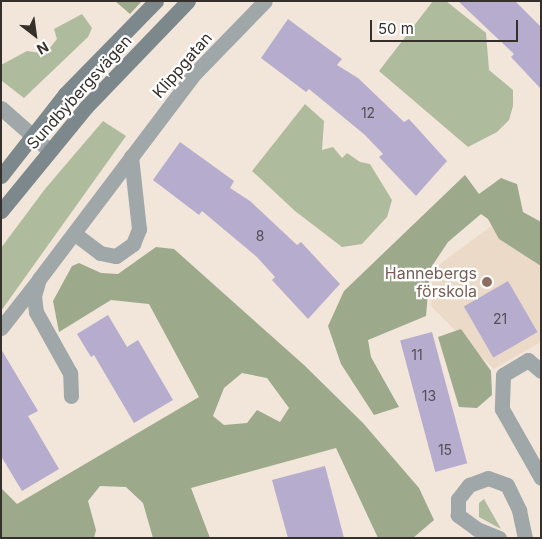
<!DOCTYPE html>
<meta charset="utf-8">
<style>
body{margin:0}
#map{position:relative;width:542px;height:539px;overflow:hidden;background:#f2e5d9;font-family:Inter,sans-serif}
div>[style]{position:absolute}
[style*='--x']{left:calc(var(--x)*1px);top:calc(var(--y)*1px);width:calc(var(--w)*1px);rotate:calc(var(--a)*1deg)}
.built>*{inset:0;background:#ecdac8}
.green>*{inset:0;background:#aebc9d}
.forest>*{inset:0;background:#9caa8b}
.building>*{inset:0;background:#b5acce;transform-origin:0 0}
.street>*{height:15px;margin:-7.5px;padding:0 7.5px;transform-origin:7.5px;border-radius:7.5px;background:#9fa7a9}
.secondary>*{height:15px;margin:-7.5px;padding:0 7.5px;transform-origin:7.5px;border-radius:7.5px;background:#7c888b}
.dots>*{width:14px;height:14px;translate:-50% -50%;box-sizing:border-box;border:2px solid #fff;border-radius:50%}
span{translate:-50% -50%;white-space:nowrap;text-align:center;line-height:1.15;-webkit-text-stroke:4.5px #fff;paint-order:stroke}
.number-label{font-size:14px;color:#554f54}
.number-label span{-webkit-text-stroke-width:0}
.street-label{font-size:16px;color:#35302b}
.education-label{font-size:16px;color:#785e54}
.right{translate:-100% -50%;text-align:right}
.frame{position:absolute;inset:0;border:2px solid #35302b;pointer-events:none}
.north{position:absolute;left:10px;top:10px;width:50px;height:50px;-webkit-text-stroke:4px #fff;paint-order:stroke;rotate:150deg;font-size:14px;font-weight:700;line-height:20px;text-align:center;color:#35302b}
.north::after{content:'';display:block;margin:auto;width:18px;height:22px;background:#35302b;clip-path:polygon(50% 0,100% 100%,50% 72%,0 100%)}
.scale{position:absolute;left:370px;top:20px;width:148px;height:22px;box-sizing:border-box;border:2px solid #35302b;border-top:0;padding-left:6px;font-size:15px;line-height:18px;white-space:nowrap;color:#35302b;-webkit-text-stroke:4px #fff;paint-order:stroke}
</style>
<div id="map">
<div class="built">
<div style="clip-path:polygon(505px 216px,541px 241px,541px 342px,494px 369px,431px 306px,433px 269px)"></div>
</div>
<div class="green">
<div style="clip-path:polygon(433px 1px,446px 1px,486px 33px,489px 70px,513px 90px,513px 106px,509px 120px,497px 132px,468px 147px,379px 71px)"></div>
<div style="clip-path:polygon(82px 14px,92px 28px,88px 37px,24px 98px,2px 81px,1px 65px,27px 51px,41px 53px,49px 49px,57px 39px,54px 29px)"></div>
<div style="clip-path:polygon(305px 104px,324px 121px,322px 150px,333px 147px,342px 158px,347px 153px,360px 162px,370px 164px,392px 200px,387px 217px,362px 244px,342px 247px,295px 211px,252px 171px)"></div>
<div style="clip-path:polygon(103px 121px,126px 136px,1px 311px,1px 248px,45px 189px)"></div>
<div style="clip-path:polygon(484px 499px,501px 529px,479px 517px,479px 503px)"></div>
</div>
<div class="forest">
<div style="clip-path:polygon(115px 1px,142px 1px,130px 14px)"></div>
<div style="clip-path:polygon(465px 175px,479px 194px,501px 178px,517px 184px,523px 212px,541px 222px,541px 266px,499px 239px,488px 219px,481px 214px,448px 242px,430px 269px,426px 316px,368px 340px,371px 357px,399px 407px,374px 415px,341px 364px,328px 326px,344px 291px)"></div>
<div style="clip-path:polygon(evenodd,156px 247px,174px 249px,304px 365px,363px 423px,419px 488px,434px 520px,413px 538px,378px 538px,336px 448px,191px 488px,210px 538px,153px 538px,143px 503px,126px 487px,100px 486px,88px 501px,96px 530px,94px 538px,1px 538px,1px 488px,17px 504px,199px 397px,149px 304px,111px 300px,59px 332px,53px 301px,72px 266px,79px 263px,101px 273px,118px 274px,156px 247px,242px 373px,267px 378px,289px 408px,280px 422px,257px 410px,247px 423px,224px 425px,213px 416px,224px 388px,242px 373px)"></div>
<div style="clip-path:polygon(461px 329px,491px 371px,492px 395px,477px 408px,459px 407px,438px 337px)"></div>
</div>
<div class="building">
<div style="clip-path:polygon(458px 1px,515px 1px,541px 27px,541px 89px,511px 57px,514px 54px)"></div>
<div style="clip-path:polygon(288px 19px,342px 59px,337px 65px,358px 78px,404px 122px,409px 119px,447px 161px,416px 196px,379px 157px,383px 154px,365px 135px,309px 89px,306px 92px,261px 58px)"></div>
<div style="clip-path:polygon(180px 142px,234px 181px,230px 188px,250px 201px,297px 245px,301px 242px,340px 284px,308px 319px,272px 280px,275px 277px,257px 257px,202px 211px,199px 215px,153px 180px)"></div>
<div style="left:508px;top:281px;width:59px;height:51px;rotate:60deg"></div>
<div style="clip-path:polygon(108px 315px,127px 347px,138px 340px,173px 400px,134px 423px,94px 355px,91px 357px,77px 334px)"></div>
<div style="left:432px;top:332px;width:136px;height:33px;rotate:75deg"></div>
<div style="clip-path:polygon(1px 349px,38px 411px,28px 416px,59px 469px,22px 491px,1px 456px)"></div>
<div style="clip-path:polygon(325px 466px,344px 538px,288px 538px,272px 480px)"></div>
</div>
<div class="street">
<div style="--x:1;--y:108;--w:65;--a:41.3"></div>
<div style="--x:75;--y:234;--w:31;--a:37"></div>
<div style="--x:100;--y:253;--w:16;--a:11"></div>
<div style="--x:116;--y:256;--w:21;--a:-35"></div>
<div style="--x:133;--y:244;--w:16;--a:-68"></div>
<div style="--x:139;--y:229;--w:73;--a:-96.3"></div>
<div style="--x:1;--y:328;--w:58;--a:-52"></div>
<div style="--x:541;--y:371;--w:17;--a:-140"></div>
<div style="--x:528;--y:360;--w:29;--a:149"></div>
<div style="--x:503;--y:375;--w:34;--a:92"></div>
<div style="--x:502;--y:409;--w:79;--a:60.5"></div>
<div style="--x:71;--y:396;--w:23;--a:-92"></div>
<div style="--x:70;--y:373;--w:70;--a:-119.1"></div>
<div style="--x:36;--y:312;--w:16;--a:-97"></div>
<div style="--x:34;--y:296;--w:18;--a:-74"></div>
<div style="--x:39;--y:279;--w:258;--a:-52.9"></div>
<div style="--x:195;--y:73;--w:100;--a:-45.8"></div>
<div style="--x:499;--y:538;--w:24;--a:-158"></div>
<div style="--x:477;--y:529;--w:24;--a:-144"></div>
<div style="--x:458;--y:515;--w:16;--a:-90"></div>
<div style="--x:458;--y:499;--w:18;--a:-52"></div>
<div style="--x:469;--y:485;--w:20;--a:-20"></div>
<div style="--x:488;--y:478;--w:20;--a:20"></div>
<div style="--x:507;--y:485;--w:28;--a:64"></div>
<div style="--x:519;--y:510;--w:29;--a:78"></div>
</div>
<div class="secondary">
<div style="--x:1;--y:176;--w:104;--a:-52"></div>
<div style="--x:65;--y:94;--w:130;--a:-45.6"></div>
<div style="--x:1;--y:211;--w:134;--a:-50.7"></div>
<div style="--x:86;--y:107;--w:147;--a:-46.1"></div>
</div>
<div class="dots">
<div style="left:487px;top:282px;background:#8d6e63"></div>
</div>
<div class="number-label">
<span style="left:368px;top:113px">12</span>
<span style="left:260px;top:236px">8</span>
<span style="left:500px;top:319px">21</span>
<span style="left:417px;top:355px">11</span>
<span style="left:429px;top:396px">13</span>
<span style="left:445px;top:450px">15</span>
</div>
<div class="street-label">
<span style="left:182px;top:65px;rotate:-49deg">Klippgatan</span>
<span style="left:79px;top:92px;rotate:-48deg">Sundbybergsvägen</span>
</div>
<div class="education-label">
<span class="right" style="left:477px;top:282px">Hannebergs<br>förskola</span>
</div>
<div class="frame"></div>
<div class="north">N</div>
<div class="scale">50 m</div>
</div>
